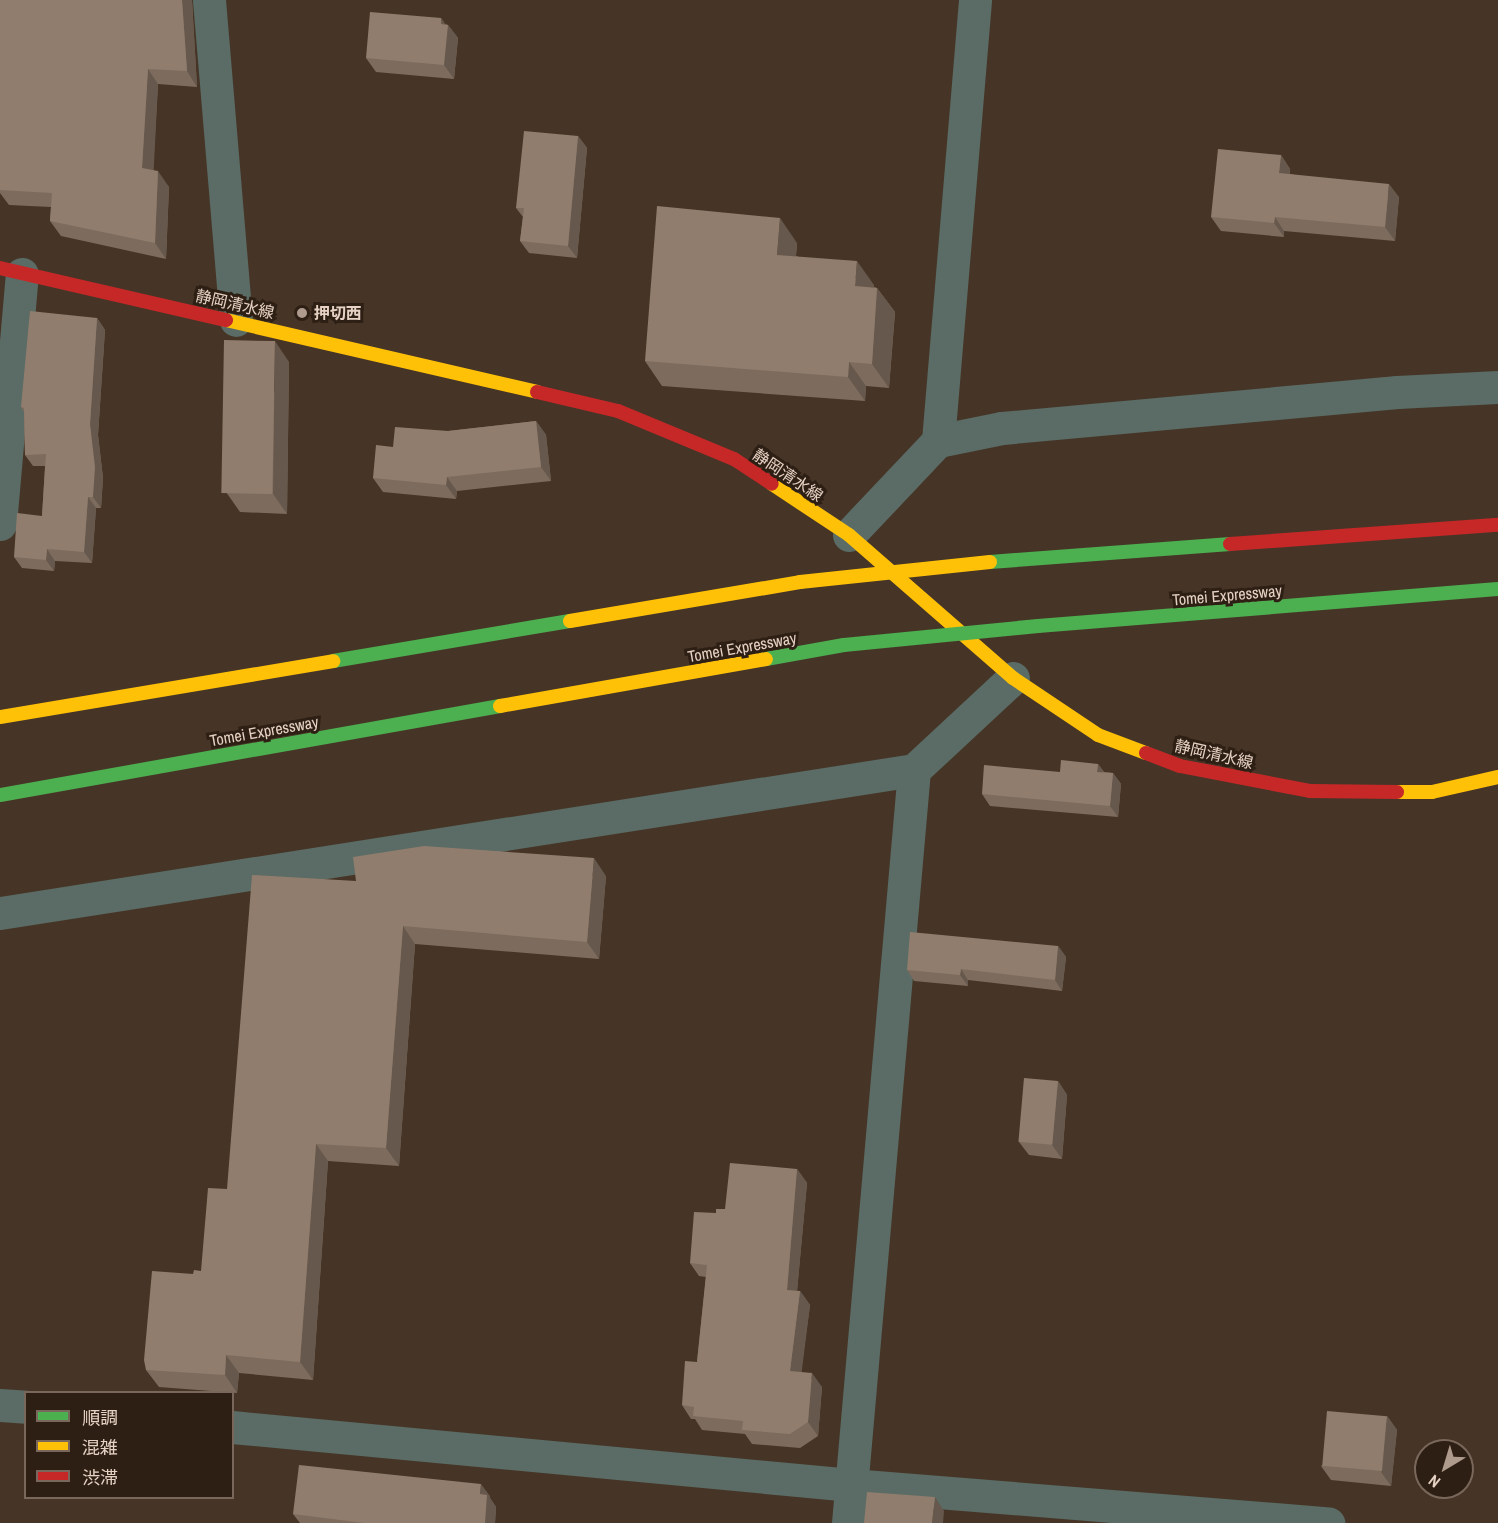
<!DOCTYPE html>
<meta charset="utf-8">
<style>
body{margin:0}
#map{position:relative;width:1498px;height:1523px;overflow:hidden;background:#463527;font-family:"Archivo Narrow","Noto Sans JP",sans-serif}
div>[style]{position:absolute}
[style*='--x']{left:calc(var(--x)*1px);top:calc(var(--y)*1px);width:calc(var(--w)*1px);rotate:calc(var(--a)*1deg)}
.street>*{height:33px;margin:-16.5px;padding:0 16.5px;transform-origin:16.5px;border-radius:16.5px;background:#5a6c65}
.fast>*{height:14px;margin:-7px;padding:0 7px;transform-origin:7px;border-radius:7px;background:#4caf50}
.slow>*{height:14px;margin:-7px;padding:0 7px;transform-origin:7px;border-radius:7px;background:#ffc107}
.jam>*{height:14px;margin:-7px;padding:0 7px;transform-origin:7px;border-radius:7px;background:#c62828}
.fast-bridge>*{height:14px;margin:-7px;padding:0 7px;transform-origin:7px;border-radius:7px;background:#4caf50}
.slow-bridge>*{height:14px;margin:-7px;padding:0 7px;transform-origin:7px;border-radius:7px;background:#ffc107}
.wall>*{inset:0;background:#7d6c5e}
.shaded-wall>*{inset:0;background:#66584c}
.building>*{inset:0;background:#917d6d;transform-origin:0 0}
.dots>*{width:16px;height:16px;translate:-50% -50%;box-sizing:border-box;border:3px solid #2e1f14;border-radius:50%}
span{translate:-50% -50%;white-space:nowrap;text-align:center;line-height:1.15;-webkit-text-stroke:6px #2e1f14;paint-order:stroke}
.street-label{font-size:16px;color:#e6d2c4}
.poi-label{font-size:16px;color:#e6d2c4;font-weight:700}
.left{translate:0 -50%;text-align:left}
.legend{position:absolute;left:24px;top:1391px;width:210px;height:108px;box-sizing:border-box;background:#2e1f14;border:2px solid #78675a;margin:0;padding:8px 10px;list-style:none;font-size:18px;color:#e6d2c4}
.legend li{display:flex;align-items:center;gap:12px;height:30px}
.legend b{width:30px;border:2px solid #78675a}
.north{position:absolute;left:1414px;top:1439px;width:60px;height:60px;box-sizing:border-box;background:#2e1f14;border:2px solid #78675a;border-radius:50%;rotate:218deg;font-size:16px;font-weight:700;line-height:24px;text-align:center;color:#e6d2c4}
.north::after{content:'';display:block;margin:auto;width:21px;height:27px;background:#ae9b8d;clip-path:polygon(50% 0,100% 100%,50% 72%,0 100%)}
</style>
<div id="map">
<div class="street">
<div style="--x:209;--y:0;--w:321;--a:85.2"></div>
<div style="--x:938;--y:441;--w:443;--a:-85.2"></div>
<div style="--x:0;--y:524;--w:251;--a:-85"></div>
<div style="--x:849;--y:535;--w:129;--a:-46.6"></div>
<div style="--x:938;--y:441;--w:65;--a:-11.5"></div>
<div style="--x:1002;--y:428;--w:397;--a:-5.2"></div>
<div style="--x:1397;--y:392;--w:101;--a:-2.8"></div>
<div style="--x:0;--y:913;--w:925;--a:-8.89"></div>
<div style="--x:914;--y:770;--w:135;--a:-42.9"></div>
<div style="--x:0;--y:1405;--w:26;--a:4"></div>
<div style="--x:232;--y:1427;--w:622;--a:5.35"></div>
<div style="--x:851;--y:1485;--w:479;--a:4.6"></div>
<div style="--x:848;--y:1523;--w:756;--a:-84.99"></div>
</div>
<div class="fast">
<div style="--x:990;--y:562;--w:241;--a:-4.3"></div>
<div style="--x:1038;--y:626;--w:461;--a:-4.6"></div>
<div style="--x:766;--y:659;--w:79;--a:-10.2"></div>
<div style="--x:333;--y:661;--w:240;--a:-9.6"></div>
<div style="--x:0;--y:795;--w:508;--a:-10.09"></div>
</div>
<div class="slow">
<div style="--x:226;--y:320;--w:319;--a:13"></div>
<div style="--x:772;--y:484;--w:92;--a:33.5"></div>
<div style="--x:849;--y:535;--w:218;--a:41.1"></div>
<div style="--x:1013;--y:678;--w:102;--a:33.8"></div>
<div style="--x:1098;--y:735;--w:51;--a:20.6"></div>
<div style="--x:570;--y:621;--w:233;--a:-9.6"></div>
<div style="--x:500;--y:706;--w:270;--a:-10"></div>
<div style="--x:0;--y:717;--w:338;--a:-9.5"></div>
<div style="--x:1397;--y:792;--w:35;--a:0"></div>
<div style="--x:1432;--y:792;--w:68;--a:-12.8"></div>
</div>
<div class="jam">
<div style="--x:0;--y:268;--w:232;--a:13"></div>
<div style="--x:537;--y:392;--w:83;--a:13.2"></div>
<div style="--x:618;--y:411;--w:126;--a:22.5"></div>
<div style="--x:734;--y:459;--w:45;--a:33.3"></div>
<div style="--x:1230;--y:544;--w:269;--a:-4.1"></div>
<div style="--x:1146;--y:753;--w:36;--a:21"></div>
<div style="--x:1180;--y:766;--w:132;--a:10.9"></div>
<div style="--x:1310;--y:791;--w:87;--a:0.7"></div>
</div>
<div class="fast-bridge">
<div style="--x:844;--y:645;--w:195;--a:-5.6"></div>
</div>
<div class="slow-bridge">
<div style="--x:800;--y:582;--w:191;--a:-6"></div>
</div>
<div class="wall">
<div style="clip-path:polygon(0 0,192px 0,197px 87px,158px 84px,153px 170px,169px 187px,166px 259px,61px 236px,50px 221px,51px 207px,9px 205px,0 193px)"></div>
<div style="clip-path:polygon(441px 18px,445px 24px,448px 25px,458px 38px,454px 79px,376px 72px,366px 58px)"></div>
<div style="clip-path:polygon(578px 136px,587px 148px,577px 258px,529px 253px,520px 241px,523px 217px,516px 208px)"></div>
<div style="clip-path:polygon(1281px 155px,1290px 169px,1290px 174px,1399px 197px,1395px 241px,1284px 231px,1284px 237px,1221px 231px,1211px 217px)"></div>
<div style="clip-path:polygon(797px 243px,796px 256px,874px 285px,874px 287px,877px 288px,895px 312px,889px 388px,866px 386px,865px 401px,662px 386px,645px 361px)"></div>
<div style="clip-path:polygon(97px 318px,105px 330px,98px 435px,103px 478px,101px 508px,96px 508px,92px 563px,55px 561px,54px 571px,22px 568px,14px 557px,42px 516px,45px 466px,33px 466px,25px 455px,24px 412px,21px 407px)"></div>
<div style="clip-path:polygon(289px 362px,287px 514px,240px 512px,226px 492px)"></div>
<div style="clip-path:polygon(536px 421px,546px 435px,551px 481px,457px 491px,456px 499px,383px 492px,373px 478px,393px 447px,448px 431px)"></div>
<div style="clip-path:polygon(1098px 764px,1104px 772px,1113px 773px,1121px 784px,1118px 817px,990px 806px,982px 794px,1060px 772px)"></div>
<div style="clip-path:polygon(606px 876px,599px 959px,415px 944px,399px 1166px,328px 1161px,313px 1380px,239px 1373px,237px 1393px,159px 1387px,146px 1370px,193px 1274px,201px 1271px,227px 1189px,356px 881px)"></div>
<div style="clip-path:polygon(1058px 946px,1066px 957px,1062px 991px,968px 980px,968px 986px,914px 981px,907px 970px)"></div>
<div style="clip-path:polygon(1058px 1081px,1067px 1095px,1062px 1159px,1029px 1155px,1019px 1142px)"></div>
<div style="clip-path:polygon(797px 1169px,807px 1183px,797px 1291px,800px 1291px,810px 1305px,801px 1372px,822px 1387px,818px 1436px,800px 1448px,752px 1444px,745px 1434px,702px 1430px,695px 1419px,691px 1419px,682px 1405px,697px 1362px,706px 1277px,699px 1276px,690px 1263px,725px 1209px)"></div>
<div style="clip-path:polygon(1387px 1416px,1397px 1430px,1391px 1486px,1331px 1480px,1321px 1466px)"></div>
<div style="clip-path:polygon(490px 1496px,490px 1498px,496px 1507px,495px 1523px,300px 1523px,293px 1514px)"></div>
</div>
<div class="shaded-wall">
<div style="clip-path:polygon(182px 0,192px 0,197px 87px,187px 71px)"></div>
<div style="clip-path:polygon(441px 18px,448px 28px,448px 25px,458px 38px,454px 79px,444px 65px)"></div>
<div style="clip-path:polygon(148px 69px,158px 84px,153px 183px,142px 168px)"></div>
<div style="clip-path:polygon(578px 136px,587px 148px,577px 258px,568px 246px)"></div>
<div style="clip-path:polygon(1281px 155px,1290px 169px,1289px 187px,1279px 173px)"></div>
<div style="clip-path:polygon(158px 171px,169px 187px,166px 259px,155px 243px)"></div>
<div style="clip-path:polygon(1389px 184px,1399px 197px,1395px 241px,1385px 227px)"></div>
<div style="clip-path:polygon(1275px 217px,1284px 231px,1284px 237px,1274px 223px)"></div>
<div style="clip-path:polygon(780px 218px,797px 243px,794px 279px,777px 255px)"></div>
<div style="clip-path:polygon(857px 261px,874px 285px,872px 310px,855px 286px)"></div>
<div style="clip-path:polygon(877px 288px,895px 312px,889px 388px,872px 364px)"></div>
<div style="clip-path:polygon(97px 318px,105px 330px,98px 435px,103px 478px,101px 508px,93px 497px,90px 424px)"></div>
<div style="clip-path:polygon(275px 341px,289px 362px,287px 514px,273px 494px)"></div>
<div style="clip-path:polygon(849px 362px,866px 386px,865px 401px,848px 377px)"></div>
<div style="clip-path:polygon(536px 421px,546px 435px,551px 481px,541px 467px)"></div>
<div style="clip-path:polygon(447px 477px,457px 491px,456px 499px,446px 485px)"></div>
<div style="clip-path:polygon(88px 497px,96px 508px,92px 563px,84px 552px)"></div>
<div style="clip-path:polygon(47px 549px,55px 561px,54px 571px,46px 560px)"></div>
<div style="clip-path:polygon(1098px 764px,1105px 775px,1097px 772px)"></div>
<div style="clip-path:polygon(1113px 773px,1121px 784px,1118px 817px,1110px 806px)"></div>
<div style="clip-path:polygon(594px 858px,606px 876px,599px 959px,587px 942px)"></div>
<div style="clip-path:polygon(403px 926px,415px 944px,399px 1166px,386px 1148px)"></div>
<div style="clip-path:polygon(1058px 946px,1066px 957px,1062px 991px,1055px 980px)"></div>
<div style="clip-path:polygon(961px 969px,968px 980px,968px 986px,960px 975px)"></div>
<div style="clip-path:polygon(1058px 1081px,1067px 1095px,1062px 1159px,1052px 1145px)"></div>
<div style="clip-path:polygon(316px 1144px,328px 1161px,313px 1380px,300px 1362px)"></div>
<div style="clip-path:polygon(797px 1169px,807px 1183px,796px 1303px,787px 1290px)"></div>
<div style="clip-path:polygon(800px 1291px,810px 1305px,800px 1385px,790px 1371px)"></div>
<div style="clip-path:polygon(226px 1355px,239px 1373px,237px 1393px,225px 1375px)"></div>
<div style="clip-path:polygon(812px 1373px,822px 1387px,818px 1436px,808px 1422px)"></div>
<div style="clip-path:polygon(1387px 1416px,1397px 1430px,1391px 1486px,1381px 1472px)"></div>
<div style="clip-path:polygon(481px 1484px,490px 1496px,490px 1498px,496px 1507px,495px 1523px,485px 1523px,480px 1494px)"></div>
<div style="clip-path:polygon(935px 1497px,944px 1511px,943px 1523px,932px 1523px)"></div>
</div>
<div class="building">
<div style="clip-path:polygon(0 0,182px 0,187px 71px,148px 69px,142px 168px,158px 171px,155px 243px,50px 221px,52px 193px,0 190px)"></div>
<div style="clip-path:polygon(370px 12px,441px 18px,441px 24px,448px 25px,444px 65px,366px 58px)"></div>
<div style="clip-path:polygon(524px 131px,578px 136px,568px 246px,520px 241px,524px 208px,516px 208px)"></div>
<div style="clip-path:polygon(1218px 149px,1281px 155px,1279px 173px,1389px 184px,1385px 227px,1275px 217px,1274px 223px,1211px 217px)"></div>
<div style="clip-path:polygon(657px 206px,780px 218px,777px 255px,857px 261px,855px 286px,877px 288px,872px 364px,849px 362px,848px 377px,645px 361px)"></div>
<div style="clip-path:polygon(30px 311px,97px 318px,90px 424px,95px 467px,93px 497px,88px 497px,84px 552px,47px 549px,46px 560px,14px 557px,17px 513px,42px 516px,46px 454px,25px 455px,24px 408px,21px 407px)"></div>
<div style="left:275px;top:341px;width:153px;height:51px;rotate:91deg"></div>
<div style="clip-path:polygon(536px 421px,541px 467px,447px 477px,446px 485px,373px 478px,376px 445px,393px 447px,395px 427px,448px 431px)"></div>
<div style="clip-path:polygon(1061px 760px,1098px 764px,1097px 772px,1113px 773px,1110px 806px,982px 794px,984px 765px,1060px 772px)"></div>
<div style="clip-path:polygon(424px 846px,594px 858px,587px 942px,403px 926px,386px 1148px,316px 1144px,300px 1362px,226px 1355px,225px 1375px,146px 1370px,144px 1360px,152px 1271px,193px 1274px,194px 1270px,201px 1271px,208px 1188px,227px 1189px,252px 875px,356px 881px,353px 857px)"></div>
<div style="clip-path:polygon(910px 932px,1058px 946px,1055px 980px,961px 969px,960px 975px,907px 970px)"></div>
<div style="left:1024px;top:1078px;width:34px;height:64px;rotate:5deg"></div>
<div style="clip-path:polygon(730px 1163px,797px 1169px,787px 1290px,800px 1291px,790px 1371px,812px 1373px,808px 1422px,790px 1434px,742px 1430px,743px 1421px,693px 1416px,694px 1407px,682px 1405px,685px 1361px,697px 1362px,707px 1265px,690px 1263px,694px 1212px,716px 1213px,716px 1209px,725px 1209px)"></div>
<div style="left:1327px;top:1411px;width:60px;height:55px;rotate:5deg"></div>
<div style="clip-path:polygon(299px 1465px,481px 1484px,480px 1494px,487px 1495px,485px 1523px,364px 1523px,293px 1514px)"></div>
<div style="clip-path:polygon(867px 1492px,935px 1497px,932px 1523px,864px 1523px)"></div>
</div>
<div class="dots">
<div style="left:302px;top:313px;background:#ae9b8d"></div>
</div>
<div class="street-label">
<span style="left:235px;top:304px;rotate:13deg">静岡清水線</span>
<span style="left:788px;top:475px;rotate:34deg">静岡清水線</span>
<span style="left:1227px;top:595px;rotate:-5deg">Tomei Expressway</span>
<span style="left:742px;top:647px;rotate:-10deg">Tomei Expressway</span>
<span style="left:264px;top:731px;rotate:-10deg">Tomei Expressway</span>
<span style="left:1214px;top:754px;rotate:13deg">静岡清水線</span>
</div>
<div class="poi-label">
<span class="left" style="left:314px;top:313px">押切西</span>
</div>
<ul class="legend">
<li><b style="height:8px;background:#4caf50"></b>順調</li>
<li><b style="height:8px;background:#ffc107"></b>混雑</li>
<li><b style="height:8px;background:#c62828"></b>渋滞</li>
</ul>
<div class="north">N</div>
</div>
